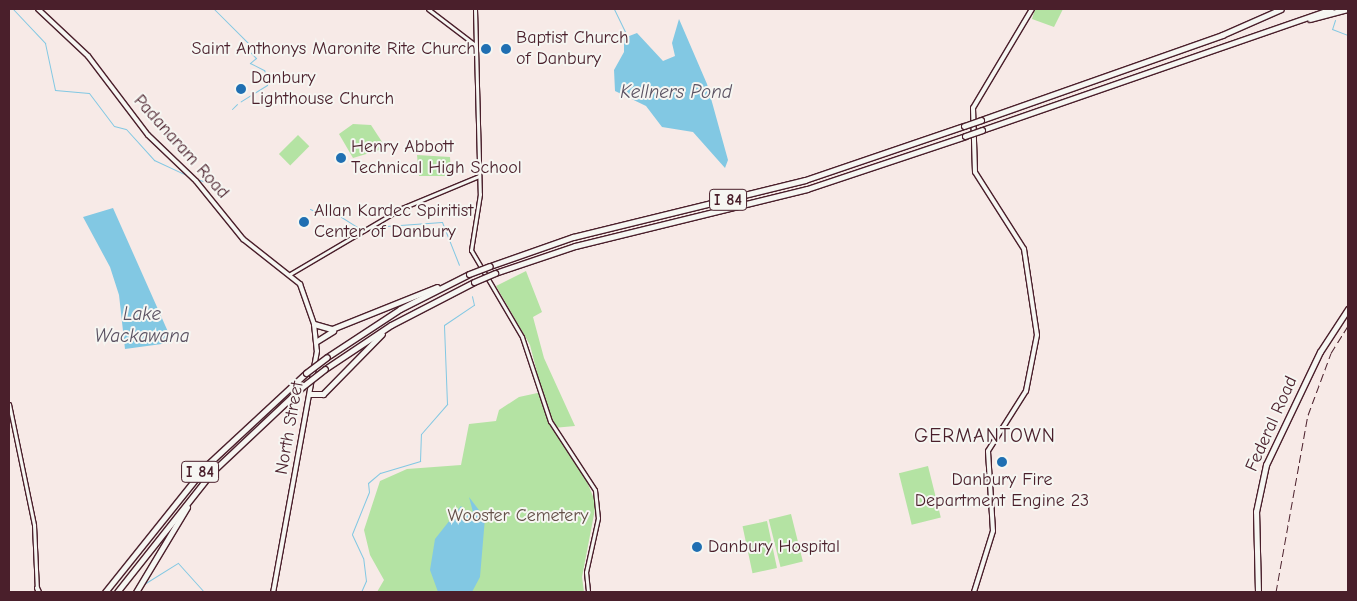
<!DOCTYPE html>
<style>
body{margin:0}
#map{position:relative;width:1357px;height:601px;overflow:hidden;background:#f7eae7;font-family:"Comic Neue",sans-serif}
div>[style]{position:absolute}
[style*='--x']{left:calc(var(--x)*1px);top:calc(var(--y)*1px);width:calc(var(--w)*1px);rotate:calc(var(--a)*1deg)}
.green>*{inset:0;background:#b4e3a3;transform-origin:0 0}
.water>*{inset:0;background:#82c8e3}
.stream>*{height:1px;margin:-0.5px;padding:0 0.5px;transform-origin:0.5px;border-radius:0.5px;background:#82c8e3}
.roads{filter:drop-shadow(1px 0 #4a1f2b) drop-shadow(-1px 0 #4a1f2b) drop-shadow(0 1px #4a1f2b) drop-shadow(0 -1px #4a1f2b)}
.tertiary>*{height:3px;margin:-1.5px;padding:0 1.5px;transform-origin:1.5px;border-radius:1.5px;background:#f6f6f2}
.secondary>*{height:4px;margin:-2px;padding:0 2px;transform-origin:2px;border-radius:2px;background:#f6f6f2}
.primary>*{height:4.5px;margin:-2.25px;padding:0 2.25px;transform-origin:2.25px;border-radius:2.25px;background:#f6f6f2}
.motorway>*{height:5px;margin:-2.5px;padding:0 2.5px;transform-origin:2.5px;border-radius:2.5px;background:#f6f6f2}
.rail>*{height:1px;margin-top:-0.5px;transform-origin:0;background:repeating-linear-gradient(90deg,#4a1f2b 0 8px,transparent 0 12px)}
.bridges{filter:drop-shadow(1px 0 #4a1f2b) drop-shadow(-1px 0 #4a1f2b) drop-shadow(0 1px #4a1f2b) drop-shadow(0 -1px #4a1f2b)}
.motorway-bridge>*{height:5px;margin:-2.5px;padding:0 2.5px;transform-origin:2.5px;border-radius:2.5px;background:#f6f6f2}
.dots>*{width:14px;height:14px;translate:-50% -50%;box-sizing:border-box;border:2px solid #f6f6f2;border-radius:50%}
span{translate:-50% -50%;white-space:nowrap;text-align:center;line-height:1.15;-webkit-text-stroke:4px #f6f6f2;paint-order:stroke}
.shield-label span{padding:1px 4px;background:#f6f6f2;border:1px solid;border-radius:4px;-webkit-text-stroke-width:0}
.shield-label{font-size:16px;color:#4a1f2b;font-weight:700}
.poi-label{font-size:18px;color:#4a1f2b}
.left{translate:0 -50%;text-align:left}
.right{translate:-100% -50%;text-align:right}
.street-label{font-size:18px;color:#4a1f2b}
.park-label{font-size:18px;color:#645049}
.water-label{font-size:19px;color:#5b5262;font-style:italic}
.quarter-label{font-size:20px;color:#4a1f2b;letter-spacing:1px}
.frame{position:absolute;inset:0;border:10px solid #4a1f2b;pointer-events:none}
</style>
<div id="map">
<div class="green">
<div style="clip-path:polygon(1035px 9px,1063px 9px,1054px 27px,1032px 19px)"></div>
<div style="clip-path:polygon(353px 124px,371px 125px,386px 148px,353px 158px,339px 134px)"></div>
<div style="left:298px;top:135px;width:16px;height:27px;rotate:45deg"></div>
<div style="clip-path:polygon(417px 155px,450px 157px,451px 176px,419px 176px)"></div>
<div style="clip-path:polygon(526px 271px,542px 312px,533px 317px,544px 358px,575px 426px,553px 428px,582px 469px,596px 504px,582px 577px,584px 592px,377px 592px,384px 580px,370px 555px,364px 530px,380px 481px,407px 469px,461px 465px,469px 424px,496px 421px,499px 410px,519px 397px,542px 392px,530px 345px,496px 286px)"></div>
<div style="left:928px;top:466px;width:53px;height:30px;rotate:76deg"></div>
<div style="left:791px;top:514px;width:49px;height:23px;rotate:76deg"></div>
<div style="left:767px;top:521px;width:48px;height:25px;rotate:78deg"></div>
</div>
<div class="water">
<div style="clip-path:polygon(679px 19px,707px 84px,728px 160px,725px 168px,693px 132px,662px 127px,646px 106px,615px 91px,614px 70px,624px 52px,624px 38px,637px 33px,663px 61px,675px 56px,672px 43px)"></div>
<div style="clip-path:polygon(113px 208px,169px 334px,169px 343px,125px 349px,119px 295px,110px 267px,83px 217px)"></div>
<div style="clip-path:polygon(469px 497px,485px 518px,480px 577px,472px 592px,438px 592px,430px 570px,435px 539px,461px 506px,467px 513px,473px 512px)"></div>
</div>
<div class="stream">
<div style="--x:13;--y:9;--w:47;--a:46.7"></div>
<div style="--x:45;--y:43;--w:48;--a:78"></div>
<div style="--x:55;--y:90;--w:34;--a:5"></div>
<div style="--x:89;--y:93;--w:41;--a:52.9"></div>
<div style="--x:114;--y:126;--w:12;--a:14"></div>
<div style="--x:126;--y:129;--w:42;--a:47.9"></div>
<div style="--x:154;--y:160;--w:40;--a:25"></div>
<div style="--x:214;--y:9;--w:48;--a:45"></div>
<div style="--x:248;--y:43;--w:8;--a:83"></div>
<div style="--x:249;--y:51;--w:10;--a:45"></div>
<div style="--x:256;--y:58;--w:8;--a:140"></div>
<div style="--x:250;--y:63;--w:16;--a:27"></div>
<div style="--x:264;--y:70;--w:10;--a:66"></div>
<div style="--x:268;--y:79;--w:6;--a:99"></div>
<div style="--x:267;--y:85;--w:31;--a:148"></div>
<div style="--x:614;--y:9;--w:25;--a:64"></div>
<div style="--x:1335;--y:20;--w:9;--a:108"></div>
<div style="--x:1332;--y:29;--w:17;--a:21"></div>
<div style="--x:232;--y:109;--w:7;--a:-45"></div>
<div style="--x:196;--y:179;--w:18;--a:16"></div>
<div style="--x:310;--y:209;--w:10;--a:24"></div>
<div style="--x:319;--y:213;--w:11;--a:-15"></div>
<div style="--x:330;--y:210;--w:36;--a:32"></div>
<div style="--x:372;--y:232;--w:15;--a:-23"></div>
<div style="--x:386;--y:226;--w:56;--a:-4.1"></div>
<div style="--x:442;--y:222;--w:46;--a:68.4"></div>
<div style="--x:144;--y:584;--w:40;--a:-32"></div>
<div style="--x:178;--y:563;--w:39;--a:48"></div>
<div style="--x:361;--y:592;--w:12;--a:-66"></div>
<div style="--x:366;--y:581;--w:23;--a:-97"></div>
<div style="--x:363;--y:558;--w:26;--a:-115"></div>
<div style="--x:352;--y:534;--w:45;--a:-68"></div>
<div style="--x:369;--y:492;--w:9;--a:-96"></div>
<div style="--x:368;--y:483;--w:16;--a:-40"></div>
<div style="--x:380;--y:473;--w:42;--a:-16.7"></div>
<div style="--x:420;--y:461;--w:27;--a:-88"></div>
<div style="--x:421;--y:434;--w:40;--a:-49"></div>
<div style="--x:447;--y:404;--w:79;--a:-92.2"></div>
<div style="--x:444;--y:325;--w:36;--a:-34"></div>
<div style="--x:474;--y:305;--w:9;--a:-103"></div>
</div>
<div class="roads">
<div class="tertiary">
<div style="--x:428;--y:9;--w:58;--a:37.3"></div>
<div style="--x:475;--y:9;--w:185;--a:88.5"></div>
<div style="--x:480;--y:194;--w:57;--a:99.1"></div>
<div style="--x:471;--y:250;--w:101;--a:59.6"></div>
<div style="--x:522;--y:337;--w:89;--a:71.6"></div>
<div style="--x:550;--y:421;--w:82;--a:56.9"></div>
<div style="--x:595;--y:490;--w:28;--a:84"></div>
<div style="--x:598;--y:518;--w:55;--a:102.5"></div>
<div style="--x:586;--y:572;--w:20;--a:84"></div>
<div style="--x:290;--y:274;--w:130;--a:-30.5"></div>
<div style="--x:402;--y:208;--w:83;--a:-22.6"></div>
<div style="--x:9;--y:404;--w:124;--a:78.3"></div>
<div style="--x:34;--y:525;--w:65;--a:87.4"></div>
</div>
<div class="secondary">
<div style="--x:38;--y:9;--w:69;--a:43.2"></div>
<div style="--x:88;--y:56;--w:99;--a:52.8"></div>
<div style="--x:148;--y:135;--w:66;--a:43.8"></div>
<div style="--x:196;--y:181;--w:75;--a:51"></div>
<div style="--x:243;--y:239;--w:73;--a:38.3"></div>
<div style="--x:300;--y:284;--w:42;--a:70.7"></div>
<div style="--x:314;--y:324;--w:27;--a:84"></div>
<div style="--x:317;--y:351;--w:245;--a:100.3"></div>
<div style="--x:37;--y:588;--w:4;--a:63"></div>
<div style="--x:974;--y:592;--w:64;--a:-72.7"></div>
<div style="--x:993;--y:531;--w:80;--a:-93.6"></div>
<div style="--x:988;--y:451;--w:71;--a:-57.7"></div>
<div style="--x:1026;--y:391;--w:57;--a:-78.9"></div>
<div style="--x:1037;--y:335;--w:87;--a:-98.6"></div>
<div style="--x:1024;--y:249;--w:91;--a:-122.5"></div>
<div style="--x:975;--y:172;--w:64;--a:-91.8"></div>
<div style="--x:973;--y:108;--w:115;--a:-59.2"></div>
</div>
<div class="primary">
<div style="--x:1258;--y:592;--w:80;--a:-91.4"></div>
<div style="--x:1256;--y:512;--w:48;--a:-78"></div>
<div style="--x:1266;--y:465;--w:125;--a:-64.5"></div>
<div style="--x:1320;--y:352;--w:51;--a:-56.9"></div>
</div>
<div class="motorway">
<div style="--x:1310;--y:19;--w:38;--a:-15"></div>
<div style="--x:981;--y:120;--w:256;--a:-19.4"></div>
<div style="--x:1222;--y:35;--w:64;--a:-23.8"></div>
<div style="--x:982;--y:130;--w:369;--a:-19.1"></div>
<div style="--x:490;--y:266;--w:88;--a:-19.3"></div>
<div style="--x:573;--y:237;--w:239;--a:-13.8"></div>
<div style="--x:805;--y:180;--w:168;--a:-18.8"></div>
<div style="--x:495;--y:273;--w:84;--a:-18.6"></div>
<div style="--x:575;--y:246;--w:239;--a:-13.8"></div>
<div style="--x:807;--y:189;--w:167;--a:-18.5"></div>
<div style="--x:314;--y:324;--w:19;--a:16"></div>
<div style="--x:332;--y:329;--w:113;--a:-21.8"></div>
<div style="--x:317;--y:341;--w:19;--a:-32"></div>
<div style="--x:327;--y:357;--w:87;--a:-33.3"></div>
<div style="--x:400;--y:309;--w:77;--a:-26.9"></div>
<div style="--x:325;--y:369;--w:79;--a:-33.7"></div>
<div style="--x:391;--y:325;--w:93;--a:-27.4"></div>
<div style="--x:310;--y:394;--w:13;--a:0"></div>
<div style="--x:323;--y:394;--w:84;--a:-45.5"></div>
<div style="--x:105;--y:592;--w:161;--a:-51.3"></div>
<div style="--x:206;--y:466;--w:137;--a:-42.9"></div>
<div style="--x:117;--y:592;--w:154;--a:-51.6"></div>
<div style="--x:213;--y:471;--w:122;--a:-43.3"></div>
<div style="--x:136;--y:592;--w:99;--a:-59"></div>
</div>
</div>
<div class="rail">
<div style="--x:1276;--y:592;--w:180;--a:-79.8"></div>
<div style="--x:1308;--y:415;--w:66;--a:-69.6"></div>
<div style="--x:1331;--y:353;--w:32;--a:-58"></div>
</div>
<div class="bridges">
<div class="motorway-bridge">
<div style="--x:964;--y:126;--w:18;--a:-19"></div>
<div style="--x:965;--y:136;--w:18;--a:-19"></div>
<div style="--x:469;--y:274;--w:22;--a:-21"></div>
<div style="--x:474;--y:282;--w:23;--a:-23"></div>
<div style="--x:306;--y:373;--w:26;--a:-37"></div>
<div style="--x:302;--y:387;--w:29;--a:-38"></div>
</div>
</div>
<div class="dots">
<div style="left:486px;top:49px;background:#1f6fb2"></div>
<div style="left:506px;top:49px;background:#1f6fb2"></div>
<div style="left:241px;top:89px;background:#1f6fb2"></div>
<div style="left:341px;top:158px;background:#1f6fb2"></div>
<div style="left:304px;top:222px;background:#1f6fb2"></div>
<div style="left:1002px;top:462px;background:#1f6fb2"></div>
<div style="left:697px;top:547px;background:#1f6fb2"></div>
</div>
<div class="shield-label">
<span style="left:728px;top:200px">I 84</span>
<span style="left:200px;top:472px">I 84</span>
</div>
<div class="poi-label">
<span class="left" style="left:516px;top:49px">Baptist Church<br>of Danbury</span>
<span class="right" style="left:476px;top:49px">Saint Anthonys Maronite Rite Church</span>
<span class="left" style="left:251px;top:89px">Danbury<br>Lighthouse Church</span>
<span class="left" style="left:351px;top:158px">Henry Abbott<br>Technical High School</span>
<span class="left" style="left:314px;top:222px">Allan Kardec Spiritist<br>Center of Danbury</span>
<span style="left:1002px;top:491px">Danbury Fire<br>Department Engine 23</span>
<span class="left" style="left:708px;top:547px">Danbury Hospital</span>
</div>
<div class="street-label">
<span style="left:181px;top:147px;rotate:48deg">Padanaram Road</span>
<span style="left:1272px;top:424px;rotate:-66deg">Federal Road</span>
<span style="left:290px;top:428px;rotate:-80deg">North Street</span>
</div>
<div class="park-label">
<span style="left:518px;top:516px">Wooster Cemetery</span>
</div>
<div class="water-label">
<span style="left:676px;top:93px">Kellners Pond</span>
<span style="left:142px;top:326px">Lake<br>Wackawana</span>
</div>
<div class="quarter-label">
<span style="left:985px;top:435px">GERMANTOWN</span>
</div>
<div class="frame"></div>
</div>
